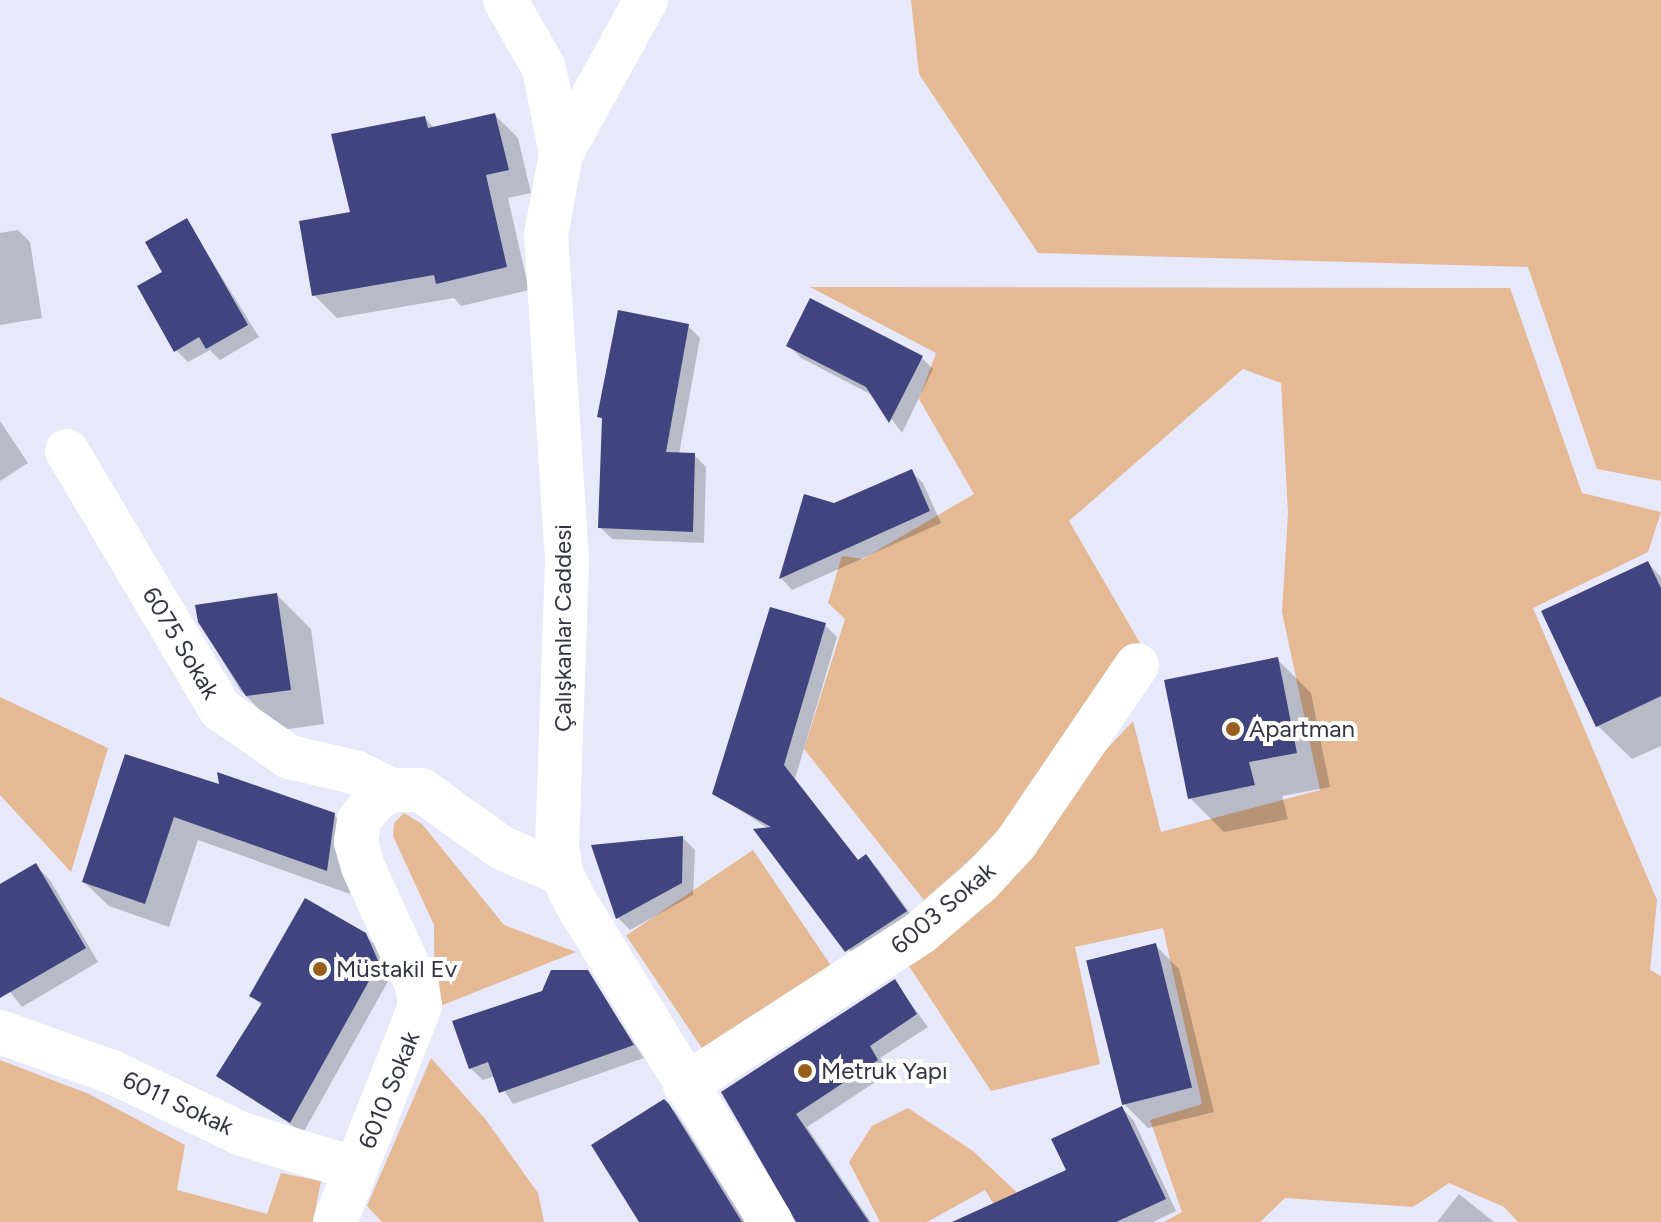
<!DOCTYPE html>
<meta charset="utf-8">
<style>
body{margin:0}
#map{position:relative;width:1661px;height:1222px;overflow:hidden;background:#e7e9fb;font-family:Figtree,sans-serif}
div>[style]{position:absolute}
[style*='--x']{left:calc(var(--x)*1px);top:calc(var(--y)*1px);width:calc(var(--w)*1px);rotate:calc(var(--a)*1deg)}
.green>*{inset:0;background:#e4b993;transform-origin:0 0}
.shadow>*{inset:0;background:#0003}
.building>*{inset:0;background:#42447f;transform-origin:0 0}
.minor>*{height:44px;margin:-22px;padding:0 22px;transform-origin:22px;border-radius:22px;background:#fff}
.dots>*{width:22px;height:22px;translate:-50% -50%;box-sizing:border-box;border:4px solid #fff;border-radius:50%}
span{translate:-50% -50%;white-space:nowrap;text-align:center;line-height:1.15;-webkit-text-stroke:8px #fff;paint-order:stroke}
.street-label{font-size:24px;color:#343541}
.poi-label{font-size:24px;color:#343541}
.left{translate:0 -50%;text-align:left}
</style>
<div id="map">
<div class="green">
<div style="clip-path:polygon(911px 0,1661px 0,1661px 481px,1597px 469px,1528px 267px,1038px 253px,919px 74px)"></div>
<div style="clip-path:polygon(810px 287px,1510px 288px,1582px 493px,1661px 512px,1648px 552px,1533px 608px,1657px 900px,1650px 970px,1661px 976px,1661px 1222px,1518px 1222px,1504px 1207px,1449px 1183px,1413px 1207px,1285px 1198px,1260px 1222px,1164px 1222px,1182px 1212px,1150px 1120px,1202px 1104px,1163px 928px,1075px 947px,1100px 1064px,991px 1091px,907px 963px,1133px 721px,1161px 832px,1320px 790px,1282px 612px,1288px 513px,1281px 383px,1243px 369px,1069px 521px,1140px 643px,1006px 828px,924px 900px,804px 749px,845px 619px,828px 603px,842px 556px,863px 559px,974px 494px,919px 399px,936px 353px)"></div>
<div style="clip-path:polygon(0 697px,108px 748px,71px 872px,0 795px)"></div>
<div style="clip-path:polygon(404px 813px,422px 824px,504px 925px,576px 952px,435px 1008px,434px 925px,393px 836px,394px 823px)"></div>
<div style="left:753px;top:850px;width:141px;height:153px;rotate:56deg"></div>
<div style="clip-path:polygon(431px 1058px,486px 1120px,538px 1193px,544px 1222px,382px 1222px,367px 1206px)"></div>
<div style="clip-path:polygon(0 1060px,89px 1094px,185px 1145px,177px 1190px,267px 1214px,281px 1173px,321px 1181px,313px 1222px,0 1222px)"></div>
<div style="clip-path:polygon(908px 1108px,973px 1151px,1048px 1222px,1005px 1222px,985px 1190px,927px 1222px,880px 1222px,849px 1162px,872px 1126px)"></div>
</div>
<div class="shadow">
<div style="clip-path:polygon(495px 115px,518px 138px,531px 193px,508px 198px,529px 290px,461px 306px,454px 298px,337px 318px,314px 295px,352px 214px,425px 118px,435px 129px)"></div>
<div style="clip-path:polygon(187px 221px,259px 337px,220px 360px,210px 350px,188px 362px,176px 350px,165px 273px)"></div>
<div style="clip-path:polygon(18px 230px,30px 242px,42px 318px,0 325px,0 233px)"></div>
<div style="clip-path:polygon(688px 326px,700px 338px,679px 454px,694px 455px,706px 467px,704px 543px,612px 539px,600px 527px,604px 421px,599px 416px)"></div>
<div style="clip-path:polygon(789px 346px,921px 357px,933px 369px,902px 433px,874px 396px,801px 358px)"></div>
<div style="clip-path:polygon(0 421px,28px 463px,0 481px)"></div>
<div style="clip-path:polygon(911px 471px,923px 483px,941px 523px,792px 590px,781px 578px,835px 505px)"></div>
<div style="clip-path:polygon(1648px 563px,1661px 577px,1661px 746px,1632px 759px,1597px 725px)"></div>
<div style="clip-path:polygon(277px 595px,311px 629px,324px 724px,281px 730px,275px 725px,240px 690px,199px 621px)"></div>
<div style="clip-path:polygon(825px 625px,837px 637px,795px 779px,859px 861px,866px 856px,878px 869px,918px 924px,858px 963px,769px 829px,714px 793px)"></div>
<div style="clip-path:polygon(1277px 659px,1311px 693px,1330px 787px,1282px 796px,1288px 819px,1224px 832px,1190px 798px)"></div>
<div style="clip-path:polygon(127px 756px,221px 787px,334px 815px,359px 840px,350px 894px,198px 840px,169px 927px,109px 906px,84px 882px)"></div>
<div style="clip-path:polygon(683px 838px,695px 850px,693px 895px,630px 930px,618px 918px,594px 847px)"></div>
<div style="clip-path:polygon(36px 866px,50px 880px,98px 962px,22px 1007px,0 979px,0 887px)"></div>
<div style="clip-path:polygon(365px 935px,378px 948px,391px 976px,303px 1133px,219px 1075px,262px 1006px,252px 996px)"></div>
<div style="clip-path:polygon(1155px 945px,1179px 969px,1214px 1112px,1148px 1128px,1123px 1103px)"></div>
<div style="clip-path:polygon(587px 972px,644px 1058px,513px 1104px,495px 1076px,483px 1080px,470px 1068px,544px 993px)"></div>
<div style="clip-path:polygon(895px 982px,928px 1027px,880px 1058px,889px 1073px,807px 1127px,871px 1222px,800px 1222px,723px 1092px)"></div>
<div style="clip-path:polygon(664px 1101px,676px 1113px,745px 1222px,645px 1222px)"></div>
<div style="clip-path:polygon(1122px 1108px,1134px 1121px,1176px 1211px,1153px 1222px,957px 1222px,1069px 1171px)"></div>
<div style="clip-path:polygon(1459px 1194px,1494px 1222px,1437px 1222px)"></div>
</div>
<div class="building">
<div style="clip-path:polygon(495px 113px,509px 170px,486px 175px,507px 267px,436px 284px,434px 275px,312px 296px,299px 221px,350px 212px,331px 134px,425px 116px,428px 128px)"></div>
<div style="clip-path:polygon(187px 218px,248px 325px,206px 349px,199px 337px,174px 352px,137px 286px,162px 272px,145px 242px)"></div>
<div style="clip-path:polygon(810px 298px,923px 356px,889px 423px,866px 387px,786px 346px)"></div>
<div style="clip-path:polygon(618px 310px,689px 324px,666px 452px,695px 453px,693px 532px,598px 528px,602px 418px,597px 417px)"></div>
<div style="clip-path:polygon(912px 469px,930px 511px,779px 579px,804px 494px,834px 503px)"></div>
<div style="clip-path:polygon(1648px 561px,1661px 588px,1661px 696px,1596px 727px,1541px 611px)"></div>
<div style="clip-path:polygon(277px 593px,291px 690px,246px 696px,198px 622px,195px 605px)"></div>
<div style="clip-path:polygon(770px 607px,826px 623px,784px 765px,858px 860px,866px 854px,907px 911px,845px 952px,753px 829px,771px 827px,712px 794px)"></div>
<div style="clip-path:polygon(1278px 657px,1297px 753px,1249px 762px,1255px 785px,1188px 799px,1164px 680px)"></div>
<div style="clip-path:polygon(125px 754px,219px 784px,217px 772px,335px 813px,327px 871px,174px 817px,145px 904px,82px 882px)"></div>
<div style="clip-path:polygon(683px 836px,682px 883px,616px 919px,591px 845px)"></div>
<div style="clip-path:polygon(36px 863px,86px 948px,0 998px,0 884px)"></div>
<div style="clip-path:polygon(305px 898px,366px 933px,379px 963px,290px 1123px,216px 1076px,262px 1003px,249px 996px)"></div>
<div style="left:1156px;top:943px;width:149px;height:72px;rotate:76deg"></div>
<div style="clip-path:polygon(551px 970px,588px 970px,634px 1045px,499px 1093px,488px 1062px,469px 1069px,452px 1021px,542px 991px)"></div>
<div style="clip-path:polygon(895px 979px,917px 1014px,870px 1046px,878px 1060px,796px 1114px,869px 1222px,796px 1222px,721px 1092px)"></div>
<div style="clip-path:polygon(664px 1099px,669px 1104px,742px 1222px,639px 1222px,591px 1145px)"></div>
<div style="clip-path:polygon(1122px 1106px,1166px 1199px,1116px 1222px,952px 1222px,1066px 1170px,1051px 1139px)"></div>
</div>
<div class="minor">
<div style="--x:505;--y:0;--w:78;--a:60.2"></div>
<div style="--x:544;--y:68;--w:88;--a:78.8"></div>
<div style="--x:646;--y:0;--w:176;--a:118.9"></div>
<div style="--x:561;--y:154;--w:82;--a:100.5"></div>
<div style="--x:546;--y:235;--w:328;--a:86.3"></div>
<div style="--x:567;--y:562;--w:283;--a:92"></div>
<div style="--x:557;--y:845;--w:28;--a:82"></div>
<div style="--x:561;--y:873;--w:31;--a:63"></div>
<div style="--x:575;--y:901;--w:376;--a:58.6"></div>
<div style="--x:67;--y:451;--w:300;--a:59.3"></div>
<div style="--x:220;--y:709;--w:84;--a:34.8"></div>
<div style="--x:289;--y:757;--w:67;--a:13"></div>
<div style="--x:354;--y:772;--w:42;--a:25.3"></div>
<div style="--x:0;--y:1032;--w:119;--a:19.7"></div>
<div style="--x:112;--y:1072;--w:144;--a:25.5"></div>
<div style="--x:242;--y:1134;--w:119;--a:17.1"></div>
<div style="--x:685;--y:1085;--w:280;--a:-32.9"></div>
<div style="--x:920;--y:933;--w:79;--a:-40.4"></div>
<div style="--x:980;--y:882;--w:53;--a:-47.3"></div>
<div style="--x:1016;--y:843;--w:215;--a:-55.8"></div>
<div style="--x:335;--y:1222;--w:232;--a:-68.5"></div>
<div style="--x:420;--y:1006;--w:21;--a:-98"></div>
<div style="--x:417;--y:985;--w:130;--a:-114.6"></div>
<div style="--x:363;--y:867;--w:26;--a:-106"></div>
<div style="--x:356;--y:842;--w:22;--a:-82"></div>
<div style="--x:359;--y:820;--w:26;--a:-51"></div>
<div style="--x:375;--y:800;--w:20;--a:-30"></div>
<div style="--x:392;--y:790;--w:29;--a:0"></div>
<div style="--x:421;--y:790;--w:100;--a:35.6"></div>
<div style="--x:502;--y:848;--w:64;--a:23"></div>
</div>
<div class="dots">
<div style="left:1233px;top:729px;background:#985e1d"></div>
<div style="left:320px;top:969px;background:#985e1d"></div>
<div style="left:805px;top:1071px;background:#985e1d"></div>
</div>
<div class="street-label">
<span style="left:563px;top:628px;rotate:-90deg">Çalışkanlar Caddesi</span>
<span style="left:181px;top:643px;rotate:59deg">6075 Sokak</span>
<span style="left:943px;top:908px;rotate:-40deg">6003 Sokak</span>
<span style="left:389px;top:1090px;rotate:-68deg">6010 Sokak</span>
<span style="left:178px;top:1103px;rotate:25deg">6011 Sokak</span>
</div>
<div class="poi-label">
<span class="left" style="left:1249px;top:729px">Apartman</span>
<span class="left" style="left:336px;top:969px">Müstakil Ev</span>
<span class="left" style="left:821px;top:1071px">Metruk Yapı</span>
</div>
</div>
